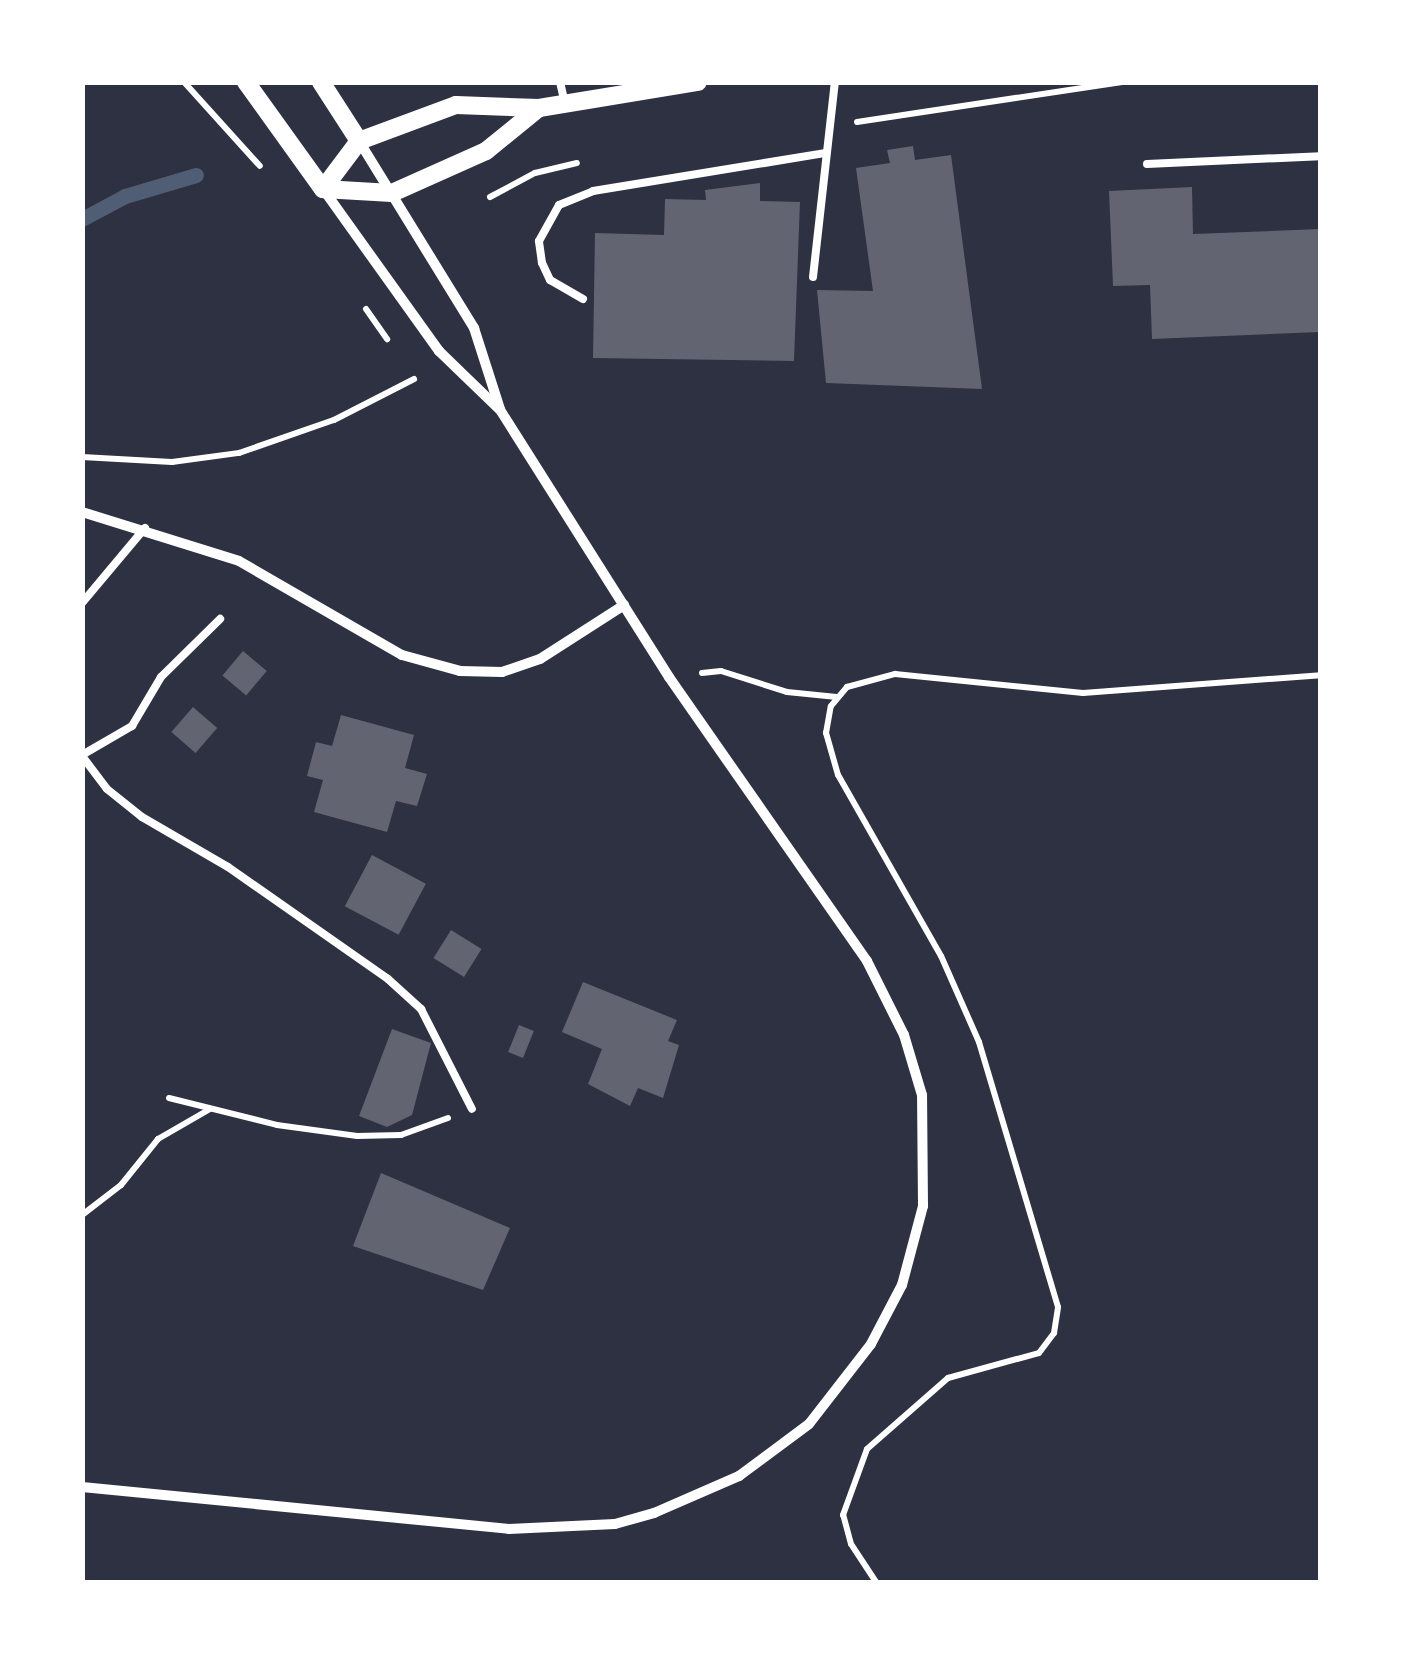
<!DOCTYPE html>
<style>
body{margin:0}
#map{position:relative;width:1403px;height:1665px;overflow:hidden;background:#2d3142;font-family:"Roboto Condensed",sans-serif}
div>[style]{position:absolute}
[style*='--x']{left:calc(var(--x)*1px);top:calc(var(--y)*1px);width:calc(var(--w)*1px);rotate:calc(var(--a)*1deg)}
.stream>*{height:15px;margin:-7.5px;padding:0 7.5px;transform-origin:7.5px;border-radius:7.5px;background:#4f5d75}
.building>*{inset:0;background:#626471;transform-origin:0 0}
.path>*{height:6px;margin:-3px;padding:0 3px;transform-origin:3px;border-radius:3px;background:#fff}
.service>*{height:8px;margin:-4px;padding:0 4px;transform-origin:4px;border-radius:4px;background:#fff}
.minor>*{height:10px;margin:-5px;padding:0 5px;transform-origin:5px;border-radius:5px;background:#fff}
.tertiary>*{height:18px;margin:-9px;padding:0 9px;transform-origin:9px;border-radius:9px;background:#fff}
span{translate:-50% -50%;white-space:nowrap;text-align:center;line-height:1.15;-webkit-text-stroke:8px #fff;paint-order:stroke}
.frame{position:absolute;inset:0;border:85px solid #fff;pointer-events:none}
</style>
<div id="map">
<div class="stream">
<div style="--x:82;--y:219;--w:49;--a:-28.1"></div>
<div style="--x:125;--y:196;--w:74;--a:-16.5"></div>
</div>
<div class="building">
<div style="clip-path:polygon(913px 146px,915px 160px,951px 155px,982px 389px,826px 383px,817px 290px,873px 291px,856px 168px,890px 163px,887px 150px)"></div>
<div style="clip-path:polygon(760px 183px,760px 201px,800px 202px,794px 361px,593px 358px,595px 233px,664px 235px,665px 199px,706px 200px,705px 190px)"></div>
<div style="clip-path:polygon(1192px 187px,1193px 234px,1320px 229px,1320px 332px,1152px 339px,1150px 285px,1113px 286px,1109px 191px)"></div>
<div style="left:243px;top:651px;width:31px;height:32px;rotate:40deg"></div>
<div style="left:193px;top:707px;width:32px;height:33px;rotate:41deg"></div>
<div style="clip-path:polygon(341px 715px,414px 735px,405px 768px,427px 774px,417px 806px,396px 801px,387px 832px,314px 812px,323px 780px,307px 776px,316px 742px,332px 746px)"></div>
<div style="left:372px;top:855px;width:61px;height:58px;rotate:28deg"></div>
<div style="left:451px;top:930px;width:36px;height:33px;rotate:32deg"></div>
<div style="clip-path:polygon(583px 982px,677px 1020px,668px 1041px,679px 1045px,663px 1098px,638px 1088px,630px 1106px,588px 1084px,602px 1049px,562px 1032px)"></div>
<div style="left:519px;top:1025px;width:16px;height:29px;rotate:22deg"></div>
<div style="clip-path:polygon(392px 1029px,431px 1043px,412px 1115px,387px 1127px,359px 1116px)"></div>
<div style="clip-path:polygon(381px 1173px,510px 1228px,483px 1290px,353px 1246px)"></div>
</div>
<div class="path">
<div style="--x:184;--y:82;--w:113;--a:47.9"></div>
<div style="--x:857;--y:122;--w:268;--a:-8.6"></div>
<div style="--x:490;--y:197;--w:51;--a:-28.1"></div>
<div style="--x:535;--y:173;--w:43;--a:-13.4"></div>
<div style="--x:366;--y:309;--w:37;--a:55"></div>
<div style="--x:82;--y:457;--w:90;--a:3.2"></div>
<div style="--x:172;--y:462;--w:68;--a:-7.7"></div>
<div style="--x:239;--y:453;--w:101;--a:-19.2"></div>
<div style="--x:334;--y:420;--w:90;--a:-27.1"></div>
<div style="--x:702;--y:673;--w:19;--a:-6"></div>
<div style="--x:721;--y:671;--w:69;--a:17.7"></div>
<div style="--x:787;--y:692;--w:50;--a:5.7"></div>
<div style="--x:169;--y:1098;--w:111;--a:14"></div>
<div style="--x:277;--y:1125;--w:81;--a:7.8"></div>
<div style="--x:357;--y:1136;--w:44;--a:-1.3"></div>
<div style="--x:401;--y:1135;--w:50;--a:-19.9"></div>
<div style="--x:82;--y:1215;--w:49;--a:-37.6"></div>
<div style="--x:121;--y:1185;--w:59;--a:-51.2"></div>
<div style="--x:158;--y:1139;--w:60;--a:-30"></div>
<div style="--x:876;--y:1582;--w:45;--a:-123.3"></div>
<div style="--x:851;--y:1544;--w:30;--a:-105"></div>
<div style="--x:843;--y:1515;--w:70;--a:-70"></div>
<div style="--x:867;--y:1449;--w:108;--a:-41.2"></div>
<div style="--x:948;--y:1378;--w:94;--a:-15.4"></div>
<div style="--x:1039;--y:1353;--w:25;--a:-53"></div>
<div style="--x:1054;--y:1333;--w:26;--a:-81"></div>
<div style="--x:1058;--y:1307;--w:277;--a:-106.6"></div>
<div style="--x:979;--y:1042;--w:94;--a:-113.8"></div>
<div style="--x:941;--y:956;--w:208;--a:-119.6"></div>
<div style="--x:838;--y:775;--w:44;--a:-105.9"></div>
<div style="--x:826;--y:733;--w:27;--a:-80"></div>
<div style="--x:831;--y:706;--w:25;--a:-50"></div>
<div style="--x:847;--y:687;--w:50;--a:-15.2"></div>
<div style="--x:895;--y:674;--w:189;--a:5.8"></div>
<div style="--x:1083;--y:693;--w:238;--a:-4.3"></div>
</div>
<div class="service">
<div style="--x:560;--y:82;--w:23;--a:77"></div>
<div style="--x:1147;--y:164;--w:173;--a:-2.6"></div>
<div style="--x:813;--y:277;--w:196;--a:-83.6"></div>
<div style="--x:583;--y:299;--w:38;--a:-150"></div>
<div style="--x:550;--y:280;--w:19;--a:-115"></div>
<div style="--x:542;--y:263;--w:22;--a:-98"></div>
<div style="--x:539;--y:241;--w:41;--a:-60.9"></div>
<div style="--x:559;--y:205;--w:37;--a:-22"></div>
<div style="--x:593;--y:191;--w:236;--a:-9.3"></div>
<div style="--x:82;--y:603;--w:98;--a:-50"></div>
<div style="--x:82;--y:755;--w:58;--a:-30.1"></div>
<div style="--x:132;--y:726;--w:57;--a:-59.4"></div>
<div style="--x:161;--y:677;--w:83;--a:-44.5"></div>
<div style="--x:82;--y:756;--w:41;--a:52.9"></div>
<div style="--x:107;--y:789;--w:45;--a:38.7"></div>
<div style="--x:142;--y:817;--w:99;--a:30.2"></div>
<div style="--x:228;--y:867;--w:195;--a:35"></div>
<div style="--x:388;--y:979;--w:45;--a:42.3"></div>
<div style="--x:421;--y:1009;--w:112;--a:63"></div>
</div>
<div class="minor">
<div style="--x:359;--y:141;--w:220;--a:58.4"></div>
<div style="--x:474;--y:328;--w:85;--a:72.2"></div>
<div style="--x:82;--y:512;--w:164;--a:17.3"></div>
<div style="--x:239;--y:561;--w:188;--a:30"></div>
<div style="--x:402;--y:655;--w:60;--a:15.4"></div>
<div style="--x:460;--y:671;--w:42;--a:1.4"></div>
<div style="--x:502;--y:672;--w:40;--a:-18.9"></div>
<div style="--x:540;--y:659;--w:100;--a:-32.7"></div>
<div style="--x:82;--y:1487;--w:429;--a:5.6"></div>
<div style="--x:509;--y:1529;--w:106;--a:-2.7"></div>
<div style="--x:615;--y:1524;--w:41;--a:-15.8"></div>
<div style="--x:654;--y:1513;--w:93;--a:-23.5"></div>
<div style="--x:739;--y:1476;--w:87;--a:-36.6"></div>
<div style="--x:809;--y:1424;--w:101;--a:-52.2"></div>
<div style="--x:871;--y:1344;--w:67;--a:-62.3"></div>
<div style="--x:902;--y:1285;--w:82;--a:-75.1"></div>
<div style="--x:923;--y:1206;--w:111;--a:-90.5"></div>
<div style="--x:922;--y:1095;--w:63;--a:-106.7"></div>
<div style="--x:904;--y:1035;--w:83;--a:-116.6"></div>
<div style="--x:867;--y:961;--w:346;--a:-124.9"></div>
<div style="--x:669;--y:677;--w:316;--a:-122.3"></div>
<div style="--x:500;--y:410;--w:85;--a:-136"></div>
<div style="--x:439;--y:351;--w:199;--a:-125.6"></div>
</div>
<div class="tertiary">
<div style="--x:246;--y:82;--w:132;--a:54.3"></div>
<div style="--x:321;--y:82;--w:70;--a:57.2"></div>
<div style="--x:323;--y:189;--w:60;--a:-53.1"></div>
<div style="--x:359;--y:141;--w:103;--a:-20.4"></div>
<div style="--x:456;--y:105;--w:83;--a:2.1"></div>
<div style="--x:539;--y:108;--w:161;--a:-9.3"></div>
<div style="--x:323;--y:189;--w:69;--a:3.3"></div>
<div style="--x:392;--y:193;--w:103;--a:-24.1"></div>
<div style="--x:486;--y:151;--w:68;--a:-39.1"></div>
</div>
<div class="frame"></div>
</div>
